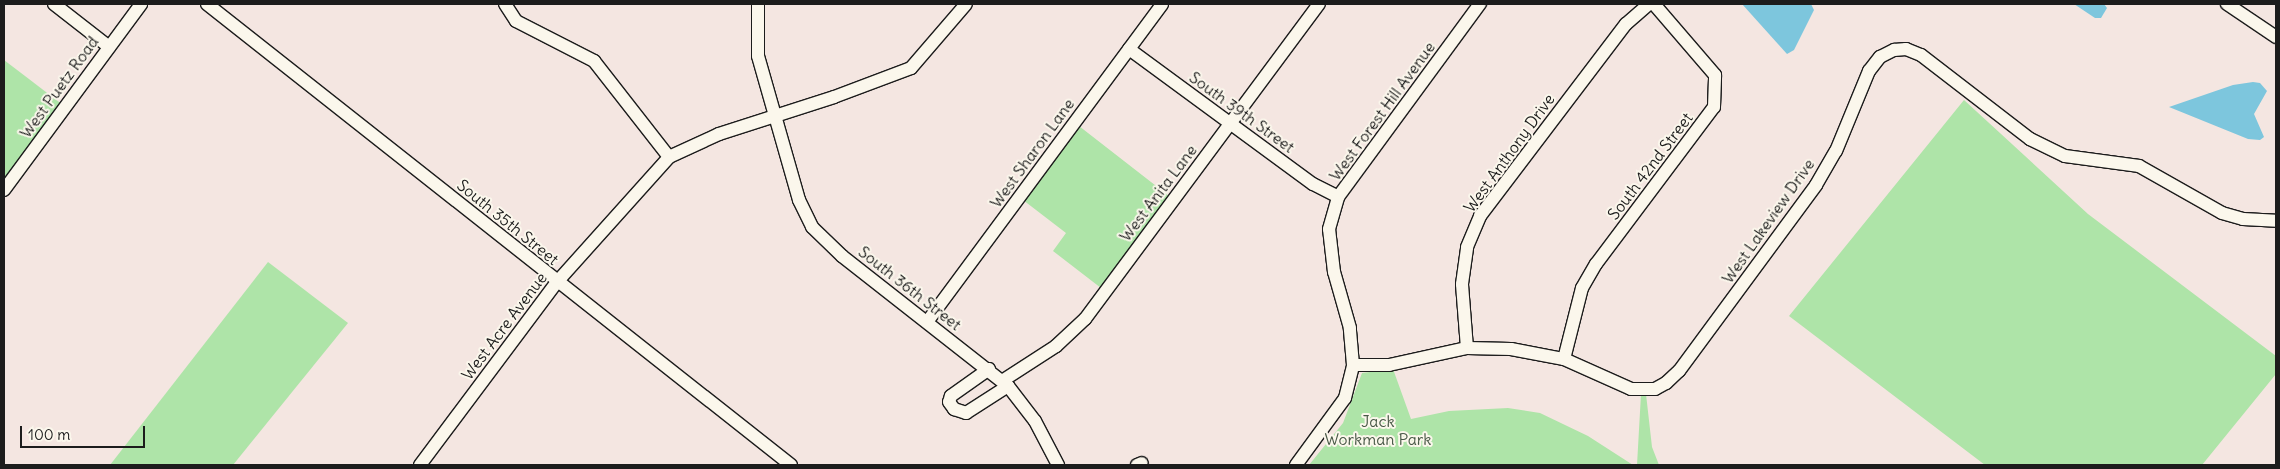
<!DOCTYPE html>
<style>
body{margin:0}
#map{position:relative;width:2280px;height:469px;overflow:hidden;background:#f4e6e1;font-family:Delius,sans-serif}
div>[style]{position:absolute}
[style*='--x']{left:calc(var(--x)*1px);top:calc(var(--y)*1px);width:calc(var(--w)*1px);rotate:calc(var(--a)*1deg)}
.green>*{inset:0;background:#aee4a8}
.water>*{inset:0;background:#7dc6dd}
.roads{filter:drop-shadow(1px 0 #1c1c1c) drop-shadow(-1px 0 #1c1c1c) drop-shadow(0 1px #1c1c1c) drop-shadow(0 -1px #1c1c1c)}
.minor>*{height:12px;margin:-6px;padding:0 6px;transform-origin:6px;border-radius:6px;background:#fbf7ec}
span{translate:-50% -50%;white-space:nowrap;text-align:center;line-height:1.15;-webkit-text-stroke:4px #fbf7ec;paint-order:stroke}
.street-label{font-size:16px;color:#1c1c1c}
.park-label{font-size:16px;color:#485846}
.frame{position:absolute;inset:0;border:5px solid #1c1c1c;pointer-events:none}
.scale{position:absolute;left:20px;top:426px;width:125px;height:22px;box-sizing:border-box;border:2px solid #1c1c1c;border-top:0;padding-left:6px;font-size:15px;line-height:18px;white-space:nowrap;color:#1c1c1c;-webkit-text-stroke:4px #fbf7ec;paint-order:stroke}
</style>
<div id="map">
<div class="green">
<div style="clip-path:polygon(4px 60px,63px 105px,4px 185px)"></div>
<div style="clip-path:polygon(1964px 100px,2088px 214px,2276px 356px,2276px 374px,2202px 465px,1985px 465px,1789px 316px)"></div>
<div style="clip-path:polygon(1079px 126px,1169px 196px,1101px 288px,1053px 251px,1066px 233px,1023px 200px)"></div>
<div style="clip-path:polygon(268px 262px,348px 323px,233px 465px,110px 465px)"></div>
<div style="clip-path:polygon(1393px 369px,1411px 419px,1449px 411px,1508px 408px,1540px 413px,1588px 436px,1633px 465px,1309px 465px,1343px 423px,1362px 373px)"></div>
<div style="clip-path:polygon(1641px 394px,1646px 394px,1652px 447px,1659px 465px,1637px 465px)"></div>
</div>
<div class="water">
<div style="clip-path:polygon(1742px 4px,1811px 4px,1814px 10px,1794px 50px,1787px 54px)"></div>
<div style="clip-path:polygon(2074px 4px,2104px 4px,2107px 8px,2101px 18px,2095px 18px)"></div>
<div style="clip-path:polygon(2253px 82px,2260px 83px,2267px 91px,2254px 114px,2264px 137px,2260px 140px,2248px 139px,2169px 107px,2233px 85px)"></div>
</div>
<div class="roads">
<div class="minor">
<div style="--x:54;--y:4;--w:70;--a:38"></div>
<div style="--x:207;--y:4;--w:744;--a:38.29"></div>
<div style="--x:505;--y:4;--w:20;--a:57"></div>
<div style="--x:516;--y:21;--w:88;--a:27.1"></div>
<div style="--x:594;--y:61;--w:122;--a:52"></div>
<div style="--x:758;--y:4;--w:52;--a:90"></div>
<div style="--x:758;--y:56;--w:150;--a:74.1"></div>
<div style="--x:799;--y:200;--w:30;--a:64"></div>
<div style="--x:812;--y:227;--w:42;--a:44"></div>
<div style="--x:842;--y:256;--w:211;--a:38.1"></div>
<div style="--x:1008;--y:386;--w:44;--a:52.4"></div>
<div style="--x:1035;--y:421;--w:50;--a:62.4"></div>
<div style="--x:2227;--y:4;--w:59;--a:34"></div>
<div style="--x:1129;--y:49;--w:228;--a:36.3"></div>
<div style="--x:1313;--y:184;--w:28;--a:27"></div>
<div style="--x:4;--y:190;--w:231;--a:-53.6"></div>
<div style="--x:927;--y:322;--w:395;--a:-53.5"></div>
<div style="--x:1467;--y:348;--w:64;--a:-94.5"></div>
<div style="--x:1462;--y:284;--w:37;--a:-82"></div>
<div style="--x:1467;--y:247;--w:34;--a:-67"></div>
<div style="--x:1480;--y:216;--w:241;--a:-52.8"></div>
<div style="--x:1626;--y:24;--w:30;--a:-41"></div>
<div style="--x:1564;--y:359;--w:73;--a:-75.8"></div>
<div style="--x:1582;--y:288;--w:28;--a:-60"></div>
<div style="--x:1596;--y:264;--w:196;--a:-53.1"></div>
<div style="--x:1714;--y:107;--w:32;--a:-88"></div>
<div style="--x:1715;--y:75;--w:94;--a:-130.7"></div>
<div style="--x:1353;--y:365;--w:36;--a:0"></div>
<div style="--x:1389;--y:365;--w:80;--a:-12.3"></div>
<div style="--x:1467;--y:348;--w:44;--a:1.3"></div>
<div style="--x:1511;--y:349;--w:54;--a:10.7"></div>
<div style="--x:1564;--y:359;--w:73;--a:24.1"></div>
<div style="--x:1631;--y:389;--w:24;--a:0"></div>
<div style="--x:1655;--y:389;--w:13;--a:-29"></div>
<div style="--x:1666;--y:383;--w:18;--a:-43"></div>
<div style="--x:1679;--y:371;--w:231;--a:-53.6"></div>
<div style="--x:1816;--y:185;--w:39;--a:-60"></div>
<div style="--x:1836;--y:151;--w:87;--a:-67.6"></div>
<div style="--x:1869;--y:71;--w:18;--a:-52"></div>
<div style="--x:1880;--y:57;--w:16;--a:-27"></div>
<div style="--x:1894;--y:50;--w:12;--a:-5"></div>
<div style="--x:1906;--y:49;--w:16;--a:22"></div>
<div style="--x:1921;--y:55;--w:138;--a:37.6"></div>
<div style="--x:2030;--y:139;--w:39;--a:26"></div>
<div style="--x:2065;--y:156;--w:75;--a:7.7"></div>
<div style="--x:2139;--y:166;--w:95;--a:29.5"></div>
<div style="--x:2222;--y:213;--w:22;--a:16"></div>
<div style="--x:2243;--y:219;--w:33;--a:3"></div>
<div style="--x:989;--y:369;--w:47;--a:144.6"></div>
<div style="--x:951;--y:396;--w:6;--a:108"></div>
<div style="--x:949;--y:402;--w:9;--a:54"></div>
<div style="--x:954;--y:409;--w:13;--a:18"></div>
<div style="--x:966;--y:413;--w:50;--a:-32.7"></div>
<div style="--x:1002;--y:381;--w:64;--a:-32.9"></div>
<div style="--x:1056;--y:346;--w:40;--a:-43"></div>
<div style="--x:1085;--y:319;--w:392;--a:-53.4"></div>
<div style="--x:420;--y:465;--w:229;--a:-53.2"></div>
<div style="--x:557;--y:282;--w:168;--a:-48.1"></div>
<div style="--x:669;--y:157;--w:55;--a:-24.7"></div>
<div style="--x:719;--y:134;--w:121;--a:-17.8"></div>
<div style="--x:834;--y:97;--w:82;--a:-20.6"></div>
<div style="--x:911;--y:68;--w:84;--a:-49.3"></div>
<div style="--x:1137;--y:465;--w:5;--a:-22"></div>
<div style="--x:1296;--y:465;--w:83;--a:-53.8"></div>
<div style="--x:1345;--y:398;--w:34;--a:-76"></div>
<div style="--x:1353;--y:365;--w:37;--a:-95"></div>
<div style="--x:1350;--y:328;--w:58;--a:-105.9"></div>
<div style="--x:1334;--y:272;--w:43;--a:-96.6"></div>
<div style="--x:1329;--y:229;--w:33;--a:-74"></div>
<div style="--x:1338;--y:197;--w:240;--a:-53.7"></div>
</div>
</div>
<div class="street-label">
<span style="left:59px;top:87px;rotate:-54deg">West Puetz Road</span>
<span style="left:1382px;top:111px;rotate:-54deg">West Forest Hill Avenue</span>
<span style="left:1242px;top:112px;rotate:36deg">South 39th Street</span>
<span style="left:1032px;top:153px;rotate:-54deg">West Sharon Lane</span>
<span style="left:1509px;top:153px;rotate:-54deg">West Anthony Drive</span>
<span style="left:1650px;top:166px;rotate:-53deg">South 42nd Street</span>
<span style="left:1158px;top:193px;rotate:-53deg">West Anita Lane</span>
<span style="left:1768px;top:221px;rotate:-55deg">West Lakeview Drive</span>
<span style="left:508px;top:222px;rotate:39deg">South 35th Street</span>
<span style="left:910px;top:288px;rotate:38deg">South 36th Street</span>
<span style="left:504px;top:326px;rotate:-53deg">West Acre Avenue</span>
</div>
<div class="park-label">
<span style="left:1378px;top:430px">Jack<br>Workman Park</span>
</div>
<div class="frame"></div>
<div class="scale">100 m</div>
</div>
